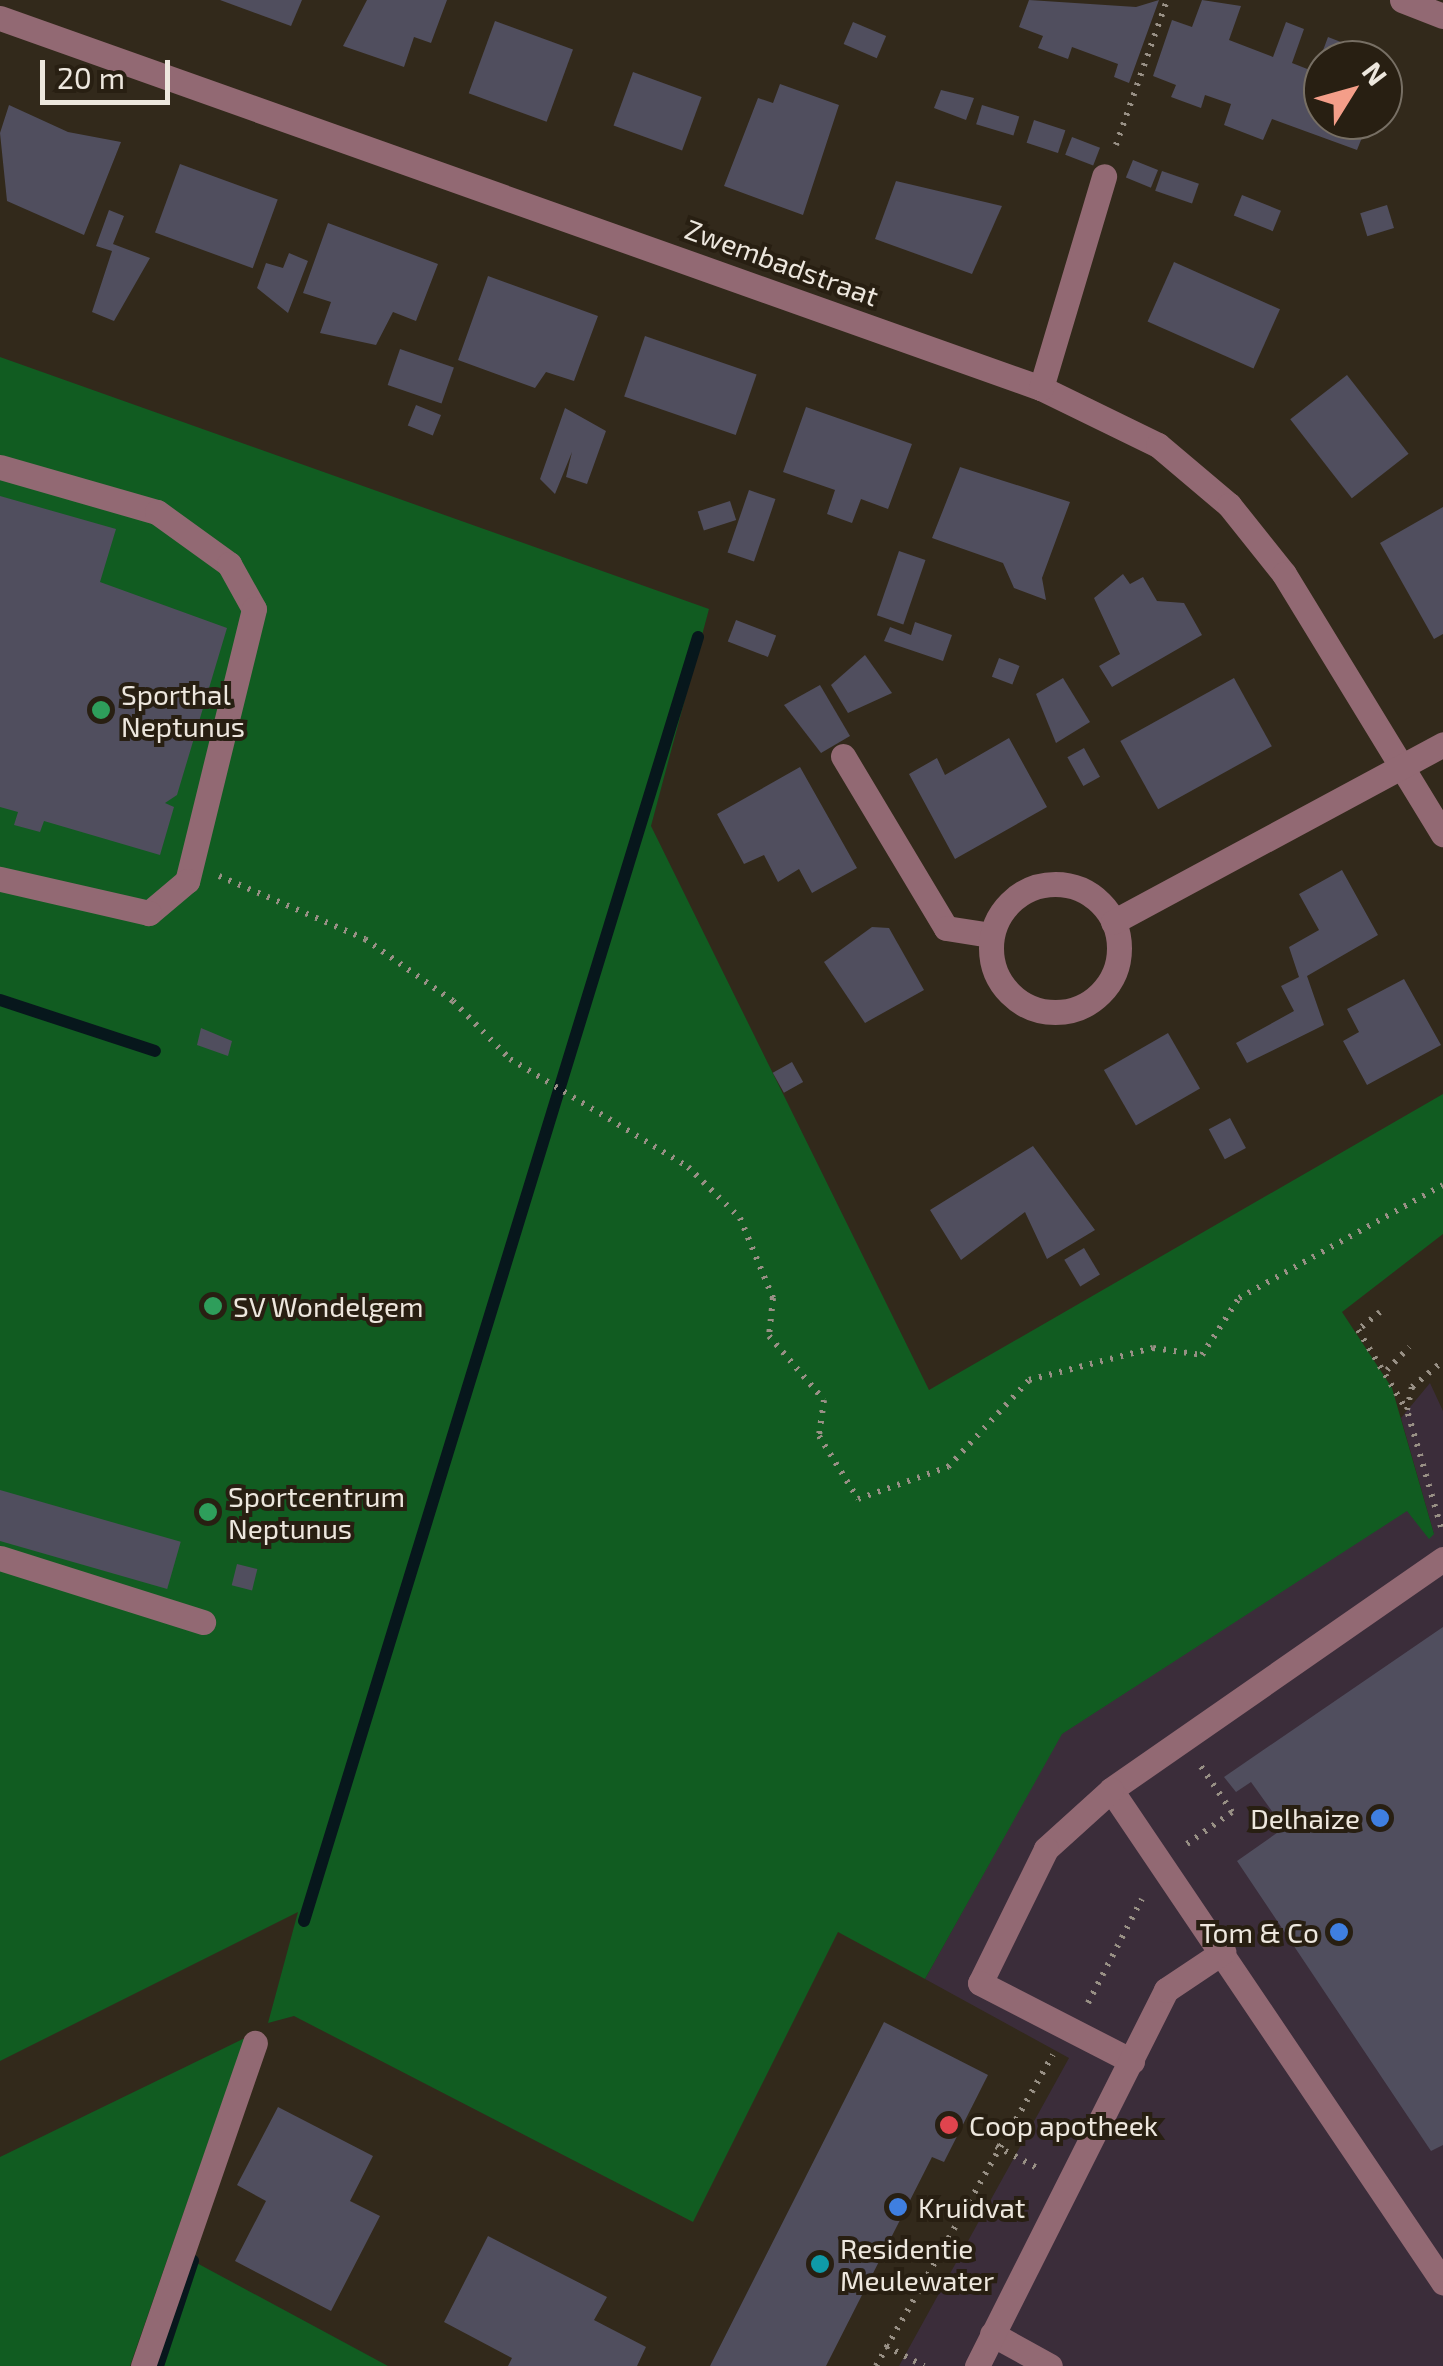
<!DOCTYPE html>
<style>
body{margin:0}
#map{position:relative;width:1443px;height:2366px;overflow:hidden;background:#32291b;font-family:"Exo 2",sans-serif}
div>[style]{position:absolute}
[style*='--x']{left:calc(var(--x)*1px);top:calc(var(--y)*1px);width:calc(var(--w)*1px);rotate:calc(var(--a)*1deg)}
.commercial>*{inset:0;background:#3b2d3a}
.green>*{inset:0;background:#115c21}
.stream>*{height:12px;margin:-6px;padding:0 6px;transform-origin:6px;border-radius:6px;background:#07171c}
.building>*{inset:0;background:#504e5e;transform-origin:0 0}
.path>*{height:6px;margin-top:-3px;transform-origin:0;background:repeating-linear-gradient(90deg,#989085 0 2.5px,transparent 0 10.5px)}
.minor>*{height:25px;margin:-12.5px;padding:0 12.5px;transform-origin:12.5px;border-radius:12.5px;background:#926973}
.minor>.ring{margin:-12.5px;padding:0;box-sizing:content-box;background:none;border:25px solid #926973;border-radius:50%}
.dots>*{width:28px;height:28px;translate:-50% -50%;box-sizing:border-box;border:5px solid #281f12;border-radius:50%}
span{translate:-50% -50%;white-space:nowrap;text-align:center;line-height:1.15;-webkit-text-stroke:8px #281f12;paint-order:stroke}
.street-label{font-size:28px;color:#ede7de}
.poi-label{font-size:28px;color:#ede7de}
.left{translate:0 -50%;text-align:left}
.right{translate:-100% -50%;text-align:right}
.north{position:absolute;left:1303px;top:40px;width:100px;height:100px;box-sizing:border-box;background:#281f12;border:2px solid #776f64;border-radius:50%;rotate:53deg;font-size:28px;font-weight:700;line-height:40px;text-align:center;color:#ede7de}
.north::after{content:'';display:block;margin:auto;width:35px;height:45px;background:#f49e89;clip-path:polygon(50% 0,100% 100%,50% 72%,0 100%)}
.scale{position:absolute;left:40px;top:60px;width:130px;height:45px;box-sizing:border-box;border:5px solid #ede7de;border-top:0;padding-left:12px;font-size:30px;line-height:35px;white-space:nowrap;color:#ede7de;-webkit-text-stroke:8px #281f12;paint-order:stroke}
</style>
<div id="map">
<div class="commercial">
<div style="clip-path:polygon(1430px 1383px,1443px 1411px,1443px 2366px,899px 2366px,1069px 2058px,925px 1979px,1061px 1734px,1407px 1510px,1434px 1534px,1401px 1418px)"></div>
</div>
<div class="green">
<div style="clip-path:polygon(0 357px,709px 609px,651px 826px,929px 1390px,1443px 1094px,1443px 1234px,1342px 1312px,1392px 1388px,1434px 1534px,1429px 1539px,1407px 1511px,1062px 1734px,925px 1979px,838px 1932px,693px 2222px,294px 2016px,268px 2023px,298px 1912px,0 2061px)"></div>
<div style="clip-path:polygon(245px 2038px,130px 2366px,0 2366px,0 2157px)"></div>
<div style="clip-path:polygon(193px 2261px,388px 2366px,158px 2366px)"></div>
</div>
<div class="stream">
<div style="--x:0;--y:1000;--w:163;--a:18.2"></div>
<div style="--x:304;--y:1921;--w:1343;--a:-72.94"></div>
<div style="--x:158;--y:2366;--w:111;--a:-71.6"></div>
</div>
<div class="building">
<div style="clip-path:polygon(220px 0,302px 0,291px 26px)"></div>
<div style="clip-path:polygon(367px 0,447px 0,431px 43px,414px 37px,404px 67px,343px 46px)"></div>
<div style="clip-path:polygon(1029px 0,1136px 7px,1159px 0,1129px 83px,1114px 77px,1118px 64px,1072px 47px,1068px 59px,1038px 48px,1043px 36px,1019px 27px)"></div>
<div style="clip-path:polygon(1202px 0,1241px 6px,1229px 40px,1273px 57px,1286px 22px,1304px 29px,1292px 63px,1315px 72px,1328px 37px,1364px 51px,1361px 60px,1323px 60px,1323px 120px,1369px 120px,1357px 150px,1272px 119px,1263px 140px,1224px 125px,1231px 104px,1205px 95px,1201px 108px,1171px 97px,1176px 85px,1153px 76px,1172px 20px,1192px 27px)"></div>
<div style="left:495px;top:21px;width:83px;height:77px;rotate:20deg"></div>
<div style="left:853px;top:22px;width:36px;height:24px;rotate:23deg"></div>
<div style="left:633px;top:72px;width:73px;height:57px;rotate:20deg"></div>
<div style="clip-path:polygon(780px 84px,839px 105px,803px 215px,724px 186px,758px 98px,773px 103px)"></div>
<div style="clip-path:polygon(941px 90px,974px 98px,966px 120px,934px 108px)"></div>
<div style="clip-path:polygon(9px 105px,68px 132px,121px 142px,84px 235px,7px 201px,0 133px)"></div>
<div style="left:982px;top:105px;width:39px;height:20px;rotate:17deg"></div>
<div style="left:1034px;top:120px;width:33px;height:24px;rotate:18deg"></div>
<div style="left:1072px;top:137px;width:30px;height:19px;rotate:21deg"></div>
<div style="left:1133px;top:160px;width:27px;height:19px;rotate:22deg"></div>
<div style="left:180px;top:164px;width:104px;height:73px;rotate:20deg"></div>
<div style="left:1162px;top:171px;width:39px;height:21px;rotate:19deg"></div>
<div style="clip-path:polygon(896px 181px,1002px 206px,972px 274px,875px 239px)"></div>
<div style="left:1242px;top:195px;width:42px;height:22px;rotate:22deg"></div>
<div style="left:1387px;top:205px;width:24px;height:28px;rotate:73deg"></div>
<div style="clip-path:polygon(109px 210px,124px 216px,113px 244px,150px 258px,114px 321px,92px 312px,112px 251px,96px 246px)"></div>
<div style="clip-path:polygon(328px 223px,438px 264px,416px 321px,393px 312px,376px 345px,320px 333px,331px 302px,303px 293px)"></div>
<div style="clip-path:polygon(289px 253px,308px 261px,288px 313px,257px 288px,266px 263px,283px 268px)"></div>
<div style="left:1174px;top:262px;width:116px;height:65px;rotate:24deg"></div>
<div style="clip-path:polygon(488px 276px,598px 316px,574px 381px,546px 372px,535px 388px,458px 360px)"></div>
<div style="left:645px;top:336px;width:118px;height:64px;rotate:19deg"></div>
<div style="left:400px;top:349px;width:57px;height:38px;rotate:19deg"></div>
<div style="left:1347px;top:375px;width:100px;height:72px;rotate:52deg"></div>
<div style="left:416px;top:405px;width:27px;height:22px;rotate:22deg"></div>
<div style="clip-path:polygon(806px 407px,912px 444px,888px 509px,861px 499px,852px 523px,827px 514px,835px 490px,783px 472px)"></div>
<div style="clip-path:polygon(565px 408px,606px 431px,587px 484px,566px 477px,572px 452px,555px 494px,540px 479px)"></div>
<div style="clip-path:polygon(960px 467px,1070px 502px,1042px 578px,1046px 600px,1014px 588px,1003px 563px,932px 538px)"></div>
<div style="left:749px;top:490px;width:28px;height:66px;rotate:19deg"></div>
<div style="clip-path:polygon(0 496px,116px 529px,100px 582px,227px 628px,177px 795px,165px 803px,174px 807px,160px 855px,44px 821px,40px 832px,14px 825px,18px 812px,0 807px)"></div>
<div style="left:730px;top:501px;width:20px;height:34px;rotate:72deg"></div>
<div style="clip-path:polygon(1443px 507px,1443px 634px,1434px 639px,1380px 543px)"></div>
<div style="left:899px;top:551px;width:28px;height:68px;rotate:19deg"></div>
<div style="clip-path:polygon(1123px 574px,1130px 584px,1143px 577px,1157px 601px,1184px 603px,1202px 635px,1112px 687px,1099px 666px,1120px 654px,1094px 598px)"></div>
<div style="left:736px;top:620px;width:43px;height:23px;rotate:21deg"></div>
<div style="clip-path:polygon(915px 622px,952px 635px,943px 661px,884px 641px,890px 627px,911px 635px)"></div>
<div style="clip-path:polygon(865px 655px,892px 693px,848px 713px,831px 685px)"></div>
<div style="left:999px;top:658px;width:22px;height:20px;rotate:21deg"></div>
<div style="clip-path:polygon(1063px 678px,1090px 722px,1056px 743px,1036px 694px)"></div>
<div style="left:1234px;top:678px;width:78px;height:130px;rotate:61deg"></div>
<div style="clip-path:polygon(820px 685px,850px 736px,821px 753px,784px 705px)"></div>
<div style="clip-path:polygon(1009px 738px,1047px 807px,955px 859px,909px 774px,937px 758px,945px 775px)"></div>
<div style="left:1084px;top:748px;width:33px;height:19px;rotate:61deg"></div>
<div style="clip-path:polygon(800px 767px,857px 868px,812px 893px,799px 869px,778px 882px,764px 855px,744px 864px,717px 814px)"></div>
<div style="clip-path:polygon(1342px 870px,1378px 935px,1307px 976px,1324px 1025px,1247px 1063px,1236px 1043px,1294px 1011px,1281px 986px,1299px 977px,1289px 947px,1319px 930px,1299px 894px)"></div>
<div style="clip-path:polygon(872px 927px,889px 928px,924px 990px,865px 1023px,824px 962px)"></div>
<div style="clip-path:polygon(1404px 979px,1441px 1045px,1367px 1085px,1343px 1041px,1359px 1032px,1347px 1009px)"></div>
<div style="clip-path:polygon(201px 1028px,232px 1041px,228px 1056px,197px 1045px)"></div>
<div style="left:1168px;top:1033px;width:64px;height:74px;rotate:60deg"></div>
<div style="left:792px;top:1062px;width:23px;height:22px;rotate:61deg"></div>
<div style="left:1230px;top:1118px;width:34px;height:24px;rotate:62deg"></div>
<div style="clip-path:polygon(1033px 1146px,1095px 1230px,1047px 1259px,1025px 1212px,961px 1260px,930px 1210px)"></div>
<div style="left:1084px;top:1248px;width:31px;height:23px;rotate:59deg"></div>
<div style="left:0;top:1490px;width:188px;height:49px;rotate:16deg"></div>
<div style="left:237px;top:1564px;width:21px;height:22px;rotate:14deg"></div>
<div style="clip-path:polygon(1443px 1627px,1443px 2145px,1431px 2151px,1237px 1861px,1284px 1828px,1251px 1782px,1236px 1792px,1224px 1777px)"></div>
<div style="clip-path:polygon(884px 2022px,988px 2075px,944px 2162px,932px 2157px,826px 2366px,710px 2366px)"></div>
<div style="clip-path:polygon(278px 2107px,373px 2156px,350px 2201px,380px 2216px,331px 2311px,235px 2261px,266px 2201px,237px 2185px)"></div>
<div style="clip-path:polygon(488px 2236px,607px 2297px,594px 2320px,646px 2347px,637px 2366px,508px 2366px,512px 2358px,444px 2322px)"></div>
</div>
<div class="path">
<div style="--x:1116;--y:145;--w:154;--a:-70.6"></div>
<div style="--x:219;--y:876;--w:159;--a:23.3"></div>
<div style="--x:365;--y:939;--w:108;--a:35.2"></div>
<div style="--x:453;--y:1001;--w:81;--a:45.5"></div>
<div style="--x:510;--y:1059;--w:208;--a:31.2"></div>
<div style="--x:688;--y:1167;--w:73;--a:44.4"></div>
<div style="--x:740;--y:1218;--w:87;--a:67.6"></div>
<div style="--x:773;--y:1298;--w:38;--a:96"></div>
<div style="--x:769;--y:1336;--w:84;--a:49.3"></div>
<div style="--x:824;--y:1400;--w:36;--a:98"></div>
<div style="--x:819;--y:1436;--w:74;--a:58.2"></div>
<div style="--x:858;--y:1499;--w:96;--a:-19.6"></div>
<div style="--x:948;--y:1467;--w:119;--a:-47"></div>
<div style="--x:1029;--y:1380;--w:128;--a:-14.5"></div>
<div style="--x:1153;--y:1348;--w:49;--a:8.1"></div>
<div style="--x:1202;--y:1355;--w:68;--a:-57"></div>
<div style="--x:1239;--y:1298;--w:233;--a:-29"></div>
<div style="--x:1380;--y:1312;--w:28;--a:141"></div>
<div style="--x:1358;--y:1330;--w:92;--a:58.7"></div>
<div style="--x:1387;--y:1370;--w:32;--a:-46"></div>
<div style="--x:1441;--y:1527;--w:122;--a:-106.2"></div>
<div style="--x:1407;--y:1410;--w:24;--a:-78"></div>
<div style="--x:1412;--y:1387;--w:40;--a:-40"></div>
<div style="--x:1187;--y:1844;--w:55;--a:-35.4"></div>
<div style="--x:1232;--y:1812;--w:57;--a:-124.2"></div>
<div style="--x:1088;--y:2003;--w:117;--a:-62.6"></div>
<div style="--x:996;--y:2146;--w:49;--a:28.1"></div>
<div style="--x:886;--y:2346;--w:43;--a:27.8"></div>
<div style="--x:876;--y:2366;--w:358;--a:-60.4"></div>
</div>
<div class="minor">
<div style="--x:1402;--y:0;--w:44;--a:21.3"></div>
<div style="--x:0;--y:18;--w:1105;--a:19.57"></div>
<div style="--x:1041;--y:388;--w:130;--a:26"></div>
<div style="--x:1158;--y:445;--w:93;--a:40.2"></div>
<div style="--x:1229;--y:505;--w:88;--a:51.4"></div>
<div style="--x:1284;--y:574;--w:305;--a:58.6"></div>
<div style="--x:1041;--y:388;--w:221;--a:-73.4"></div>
<div style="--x:0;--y:467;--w:163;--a:16"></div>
<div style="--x:157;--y:512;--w:89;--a:35.8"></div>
<div style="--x:229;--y:564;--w:51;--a:60.9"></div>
<div style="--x:254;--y:609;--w:280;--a:103.8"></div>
<div style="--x:187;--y:881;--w:50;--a:139.9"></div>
<div style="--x:149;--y:913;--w:153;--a:-167.1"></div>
<div style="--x:843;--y:756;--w:200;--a:59.1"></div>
<div style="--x:946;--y:928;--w:46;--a:8.8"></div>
<div class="ring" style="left:991px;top:884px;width:103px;height:103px"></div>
<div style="--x:1113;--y:922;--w:375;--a:-28.3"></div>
<div style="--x:0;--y:1558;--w:213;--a:17.5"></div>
<div style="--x:1443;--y:1559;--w:404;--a:145.2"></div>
<div style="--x:1111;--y:1790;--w:594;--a:55.99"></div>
<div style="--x:1111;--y:1790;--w:88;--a:137.8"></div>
<div style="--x:1046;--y:1849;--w:149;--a:116.2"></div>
<div style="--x:980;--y:1983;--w:171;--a:27.2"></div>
<div style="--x:992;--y:2334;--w:66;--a:28.9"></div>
<div style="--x:143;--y:2366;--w:342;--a:-70.9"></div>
<div style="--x:977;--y:2366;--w:421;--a:-63.3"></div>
<div style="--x:1166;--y:1990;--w:69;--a:-33.7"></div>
</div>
<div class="dots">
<div style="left:101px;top:710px;background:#2e9e5b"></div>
<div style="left:213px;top:1306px;background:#2e9e5b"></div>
<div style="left:208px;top:1512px;background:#2e9e5b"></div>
<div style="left:1380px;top:1818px;background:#3f7fe0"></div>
<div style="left:1339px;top:1932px;background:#3f7fe0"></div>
<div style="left:949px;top:2125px;background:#e0444e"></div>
<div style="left:898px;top:2207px;background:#3f7fe0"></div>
<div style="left:820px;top:2264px;background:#0f9aa8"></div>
</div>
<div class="street-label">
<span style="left:782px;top:262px;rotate:20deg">Zwembadstraat</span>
</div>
<div class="poi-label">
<span class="left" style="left:121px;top:710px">Sporthal<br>Neptunus</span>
<span class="left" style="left:233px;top:1306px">SV Wondelgem</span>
<span class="left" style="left:228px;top:1512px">Sportcentrum<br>Neptunus</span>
<span class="right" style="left:1360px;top:1818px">Delhaize</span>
<span class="right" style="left:1319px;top:1932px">Tom &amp; Co</span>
<span class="left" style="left:969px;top:2125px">Coop apotheek</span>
<span class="left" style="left:918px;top:2207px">Kruidvat</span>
<span class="left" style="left:840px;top:2264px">Residentie<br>Meulewater</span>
</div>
<div class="north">N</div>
<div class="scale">20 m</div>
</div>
